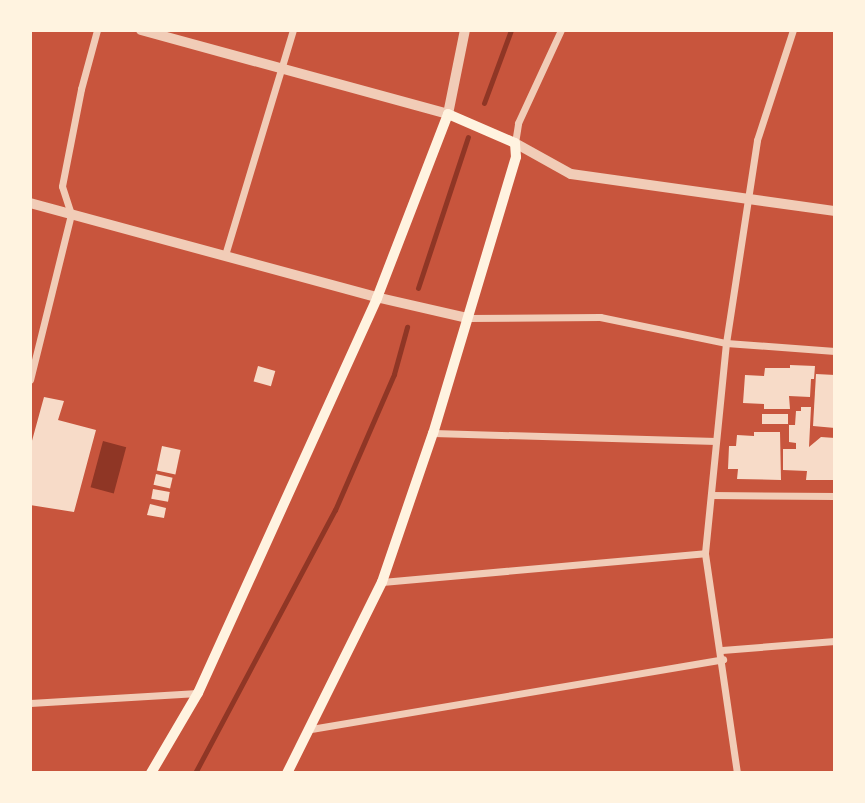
<!DOCTYPE html>
<style>
body{margin:0}
#map{position:relative;width:865px;height:803px;overflow:hidden;background:#c8553d;font-family:"IBM Plex Serif",serif}
div>[style]{position:absolute}
[style*='--x']{left:calc(var(--x)*1px);top:calc(var(--y)*1px);width:calc(var(--w)*1px);rotate:calc(var(--a)*1deg)}
.water>*{inset:0;background:#8f3625;transform-origin:0 0}
.stream>*{height:5px;margin:-2.5px;padding:0 2.5px;transform-origin:2.5px;border-radius:2.5px;background:#8f3625}
.building>*{inset:0;background:#f7dbc8;transform-origin:0 0}
.minor>*{height:7px;margin:-3.5px;padding:0 3.5px;transform-origin:3.5px;border-radius:3.5px;background:#f1ccb7}
.tertiary>*{height:10px;margin:-5px;padding:0 5px;transform-origin:5px;border-radius:5px;background:#f1ccb7}
.secondary>*{height:10px;margin:-5px;padding:0 5px;transform-origin:5px;border-radius:5px;background:#fff3e0}
span{translate:-50% -50%;white-space:nowrap;text-align:center;line-height:1.15;-webkit-text-stroke:5px #fff3e0;paint-order:stroke}
.frame{position:absolute;inset:0;border:32px solid #fff3e0;pointer-events:none}
</style>
<div id="map">
<div class="water">
<div style="left:103px;top:441px;width:24px;height:48px;rotate:15deg"></div>
</div>
<div class="stream">
<div style="--x:484;--y:103;--w:78;--a:-69.7"></div>
<div style="--x:418;--y:288;--w:159;--a:-71.7"></div>
<div style="--x:195;--y:773;--w:298;--a:-62"></div>
<div style="--x:335;--y:510;--w:148;--a:-66.5"></div>
<div style="--x:394;--y:374;--w:49;--a:-74.5"></div>
</div>
<div class="building">
<div style="clip-path:polygon(790px 365px,815px 366px,814px 379px,811px 379px,810px 397px,789px 396px,790px 409px,764px 409px,764px 404px,743px 403px,745px 375px,764px 376px,765px 368px,790px 368px)"></div>
<div style="left:258px;top:366px;width:18px;height:16px;rotate:16deg"></div>
<div style="clip-path:polygon(816px 374px,835px 375px,835px 428px,813px 426px)"></div>
<div style="clip-path:polygon(44px 397px,64px 401px,58px 420px,96px 430px,74px 512px,30px 505px,30px 448px)"></div>
<div style="clip-path:polygon(801px 407px,811px 407px,809px 447px,821px 437px,835px 438px,835px 480px,806px 480px,807px 471px,783px 470px,783px 449px,796px 449px,796px 443px,789px 442px,789px 425px,795px 425px,796px 411px,801px 411px)"></div>
<div style="left:762px;top:414px;width:26px;height:10px"></div>
<div style="clip-path:polygon(754px 432px,780px 432px,781px 480px,737px 479px,738px 469px,728px 469px,729px 446px,736px 446px,737px 435px,754px 436px)"></div>
<div style="left:162px;top:446px;width:19px;height:25px;rotate:12deg"></div>
<div style="left:156px;top:474px;width:17px;height:11px;rotate:13deg"></div>
<div style="left:153px;top:489px;width:17px;height:10px;rotate:10deg"></div>
<div style="clip-path:polygon(150px 504px,166px 508px,164px 518px,147px 515px)"></div>
</div>
<div class="minor">
<div style="--x:515;--y:143;--w:20;--a:-81"></div>
<div style="--x:518;--y:123;--w:102;--a:-65.2"></div>
<div style="--x:225;--y:255;--w:235;--a:-73.2"></div>
<div style="--x:467;--y:318;--w:133;--a:-0.4"></div>
<div style="--x:600;--y:317;--w:129;--a:11.7"></div>
<div style="--x:726;--y:343;--w:109;--a:4.2"></div>
<div style="--x:30;--y:380;--w:171;--a:-76.1"></div>
<div style="--x:71;--y:214;--w:29;--a:-108"></div>
<div style="--x:62;--y:186;--w:99;--a:-78.9"></div>
<div style="--x:81;--y:89;--w:61;--a:-74.8"></div>
<div style="--x:433;--y:433;--w:283;--a:1.6"></div>
<div style="--x:711;--y:495;--w:124;--a:0.5"></div>
<div style="--x:382;--y:582;--w:324;--a:-5.1"></div>
<div style="--x:722;--y:650;--w:113;--a:-4.6"></div>
<div style="--x:30;--y:703;--w:168;--a:-3.4"></div>
<div style="--x:311;--y:729;--w:418;--a:-9.6"></div>
<div style="--x:737;--y:773;--w:222;--a:-98.3"></div>
<div style="--x:705;--y:553;--w:211;--a:-84.3"></div>
<div style="--x:726;--y:343;--w:205;--a:-81.3"></div>
<div style="--x:757;--y:140;--w:116;--a:-71.9"></div>
</div>
<div class="tertiary">
<div style="--x:141;--y:30;--w:318;--a:15.3"></div>
<div style="--x:448;--y:114;--w:86;--a:-78.6"></div>
<div style="--x:515;--y:143;--w:64;--a:29"></div>
<div style="--x:571;--y:174;--w:267;--a:8"></div>
<div style="--x:30;--y:203;--w:363;--a:15.2"></div>
<div style="--x:380;--y:298;--w:89;--a:12.9"></div>
</div>
<div class="secondary">
<div style="--x:151;--y:773;--w:93;--a:-59.6"></div>
<div style="--x:198;--y:693;--w:434;--a:-65.6"></div>
<div style="--x:377;--y:298;--w:197;--a:-68.9"></div>
<div style="--x:448;--y:114;--w:73;--a:23.4"></div>
<div style="--x:515;--y:143;--w:14;--a:86"></div>
<div style="--x:516;--y:157;--w:288;--a:106.7"></div>
<div style="--x:433;--y:433;--w:157;--a:108.9"></div>
<div style="--x:382;--y:582;--w:213;--a:116.4"></div>
</div>
<div class="frame"></div>
</div>
